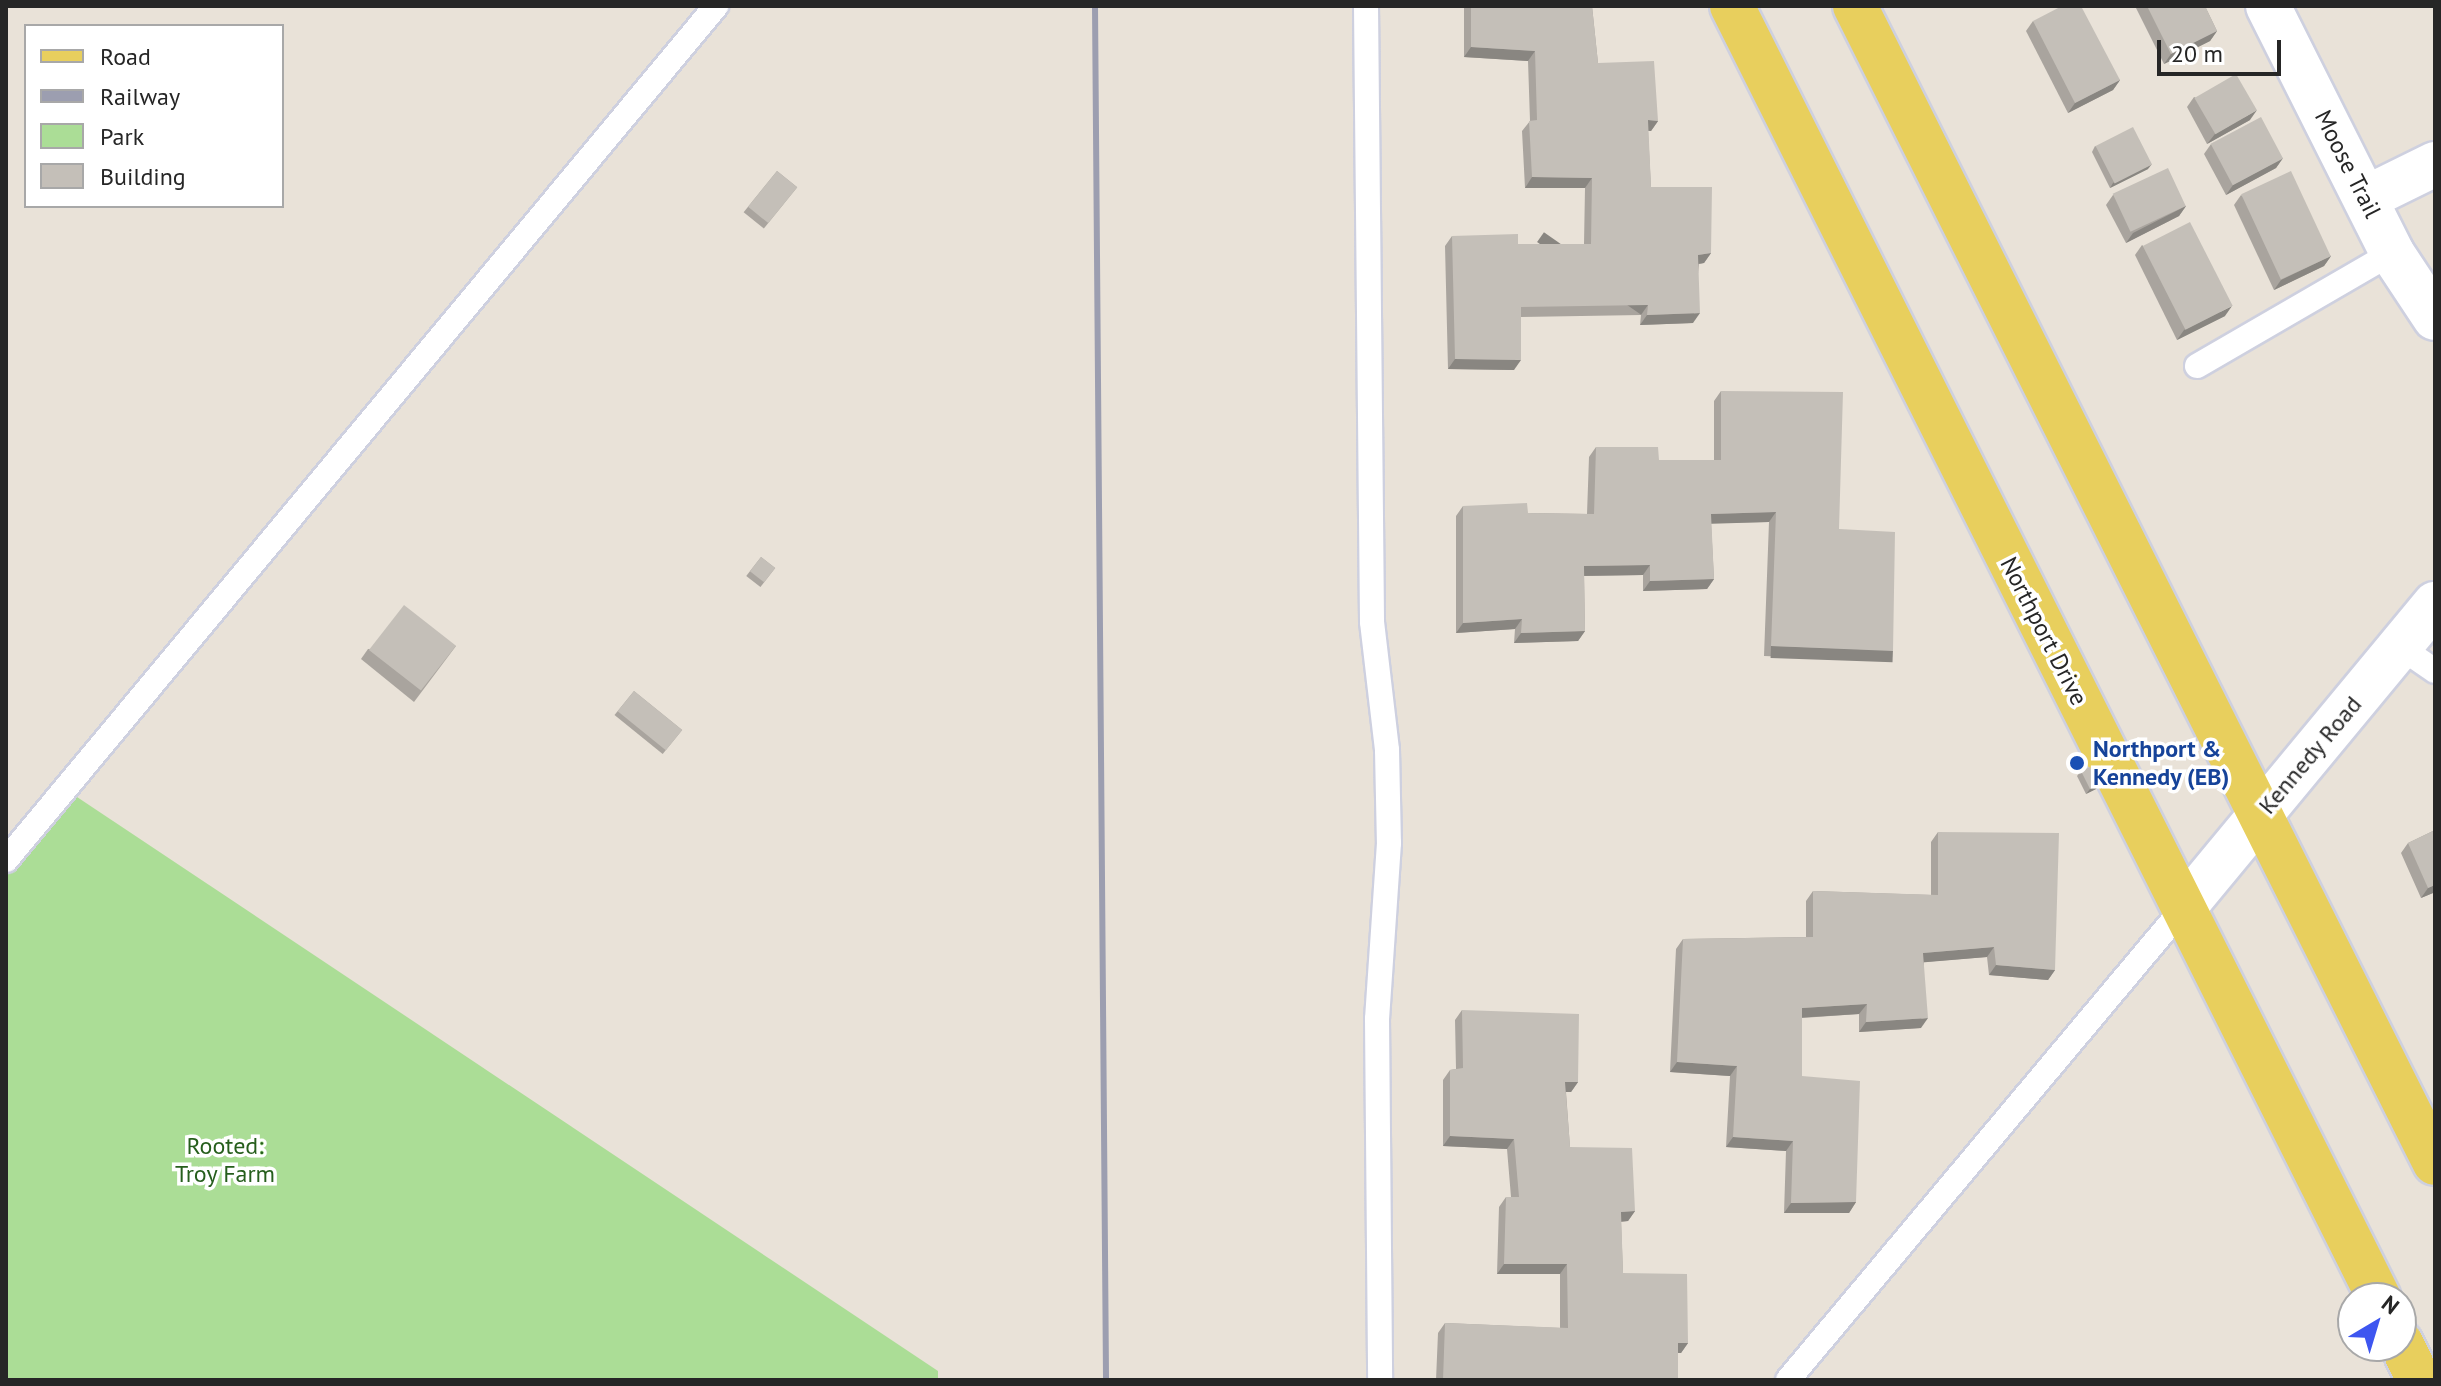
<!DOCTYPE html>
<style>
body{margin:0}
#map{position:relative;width:2441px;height:1386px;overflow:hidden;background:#e9e2d8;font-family:"PT Sans",sans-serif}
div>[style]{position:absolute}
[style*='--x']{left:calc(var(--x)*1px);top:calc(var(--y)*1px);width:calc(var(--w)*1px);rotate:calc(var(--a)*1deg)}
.green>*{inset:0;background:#abdd96}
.roads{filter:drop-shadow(2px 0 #ced0df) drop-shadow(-2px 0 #ced0df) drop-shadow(0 2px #ced0df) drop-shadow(0 -2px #ced0df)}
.lane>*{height:24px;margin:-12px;padding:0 12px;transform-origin:12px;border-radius:12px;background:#fff}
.street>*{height:44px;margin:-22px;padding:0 22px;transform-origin:22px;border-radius:22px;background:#fff}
.primary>*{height:44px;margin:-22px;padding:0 22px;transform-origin:22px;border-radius:22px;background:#e8cf5d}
.rail>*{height:6px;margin:-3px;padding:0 3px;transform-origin:3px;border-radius:3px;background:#9c9eb0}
.wall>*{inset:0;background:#a9a49e;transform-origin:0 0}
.shaded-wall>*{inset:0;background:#898681;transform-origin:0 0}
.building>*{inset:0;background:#c4bfb8;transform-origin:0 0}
.dots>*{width:22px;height:22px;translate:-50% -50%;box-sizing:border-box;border:4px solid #fff;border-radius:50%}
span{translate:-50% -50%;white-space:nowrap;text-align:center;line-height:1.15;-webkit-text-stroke:7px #fff;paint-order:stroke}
.street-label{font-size:24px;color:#262626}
.transit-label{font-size:24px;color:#164399;font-weight:700}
.left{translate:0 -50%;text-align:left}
.park-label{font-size:24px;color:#265e1c}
.frame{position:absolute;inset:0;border:8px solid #262626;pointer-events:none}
.legend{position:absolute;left:24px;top:24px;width:260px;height:184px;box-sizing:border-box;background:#fff;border:2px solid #a8a8a8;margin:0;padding:10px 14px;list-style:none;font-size:24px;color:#262626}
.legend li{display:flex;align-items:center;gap:16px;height:40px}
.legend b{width:40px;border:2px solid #a8a8a8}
.north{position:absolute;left:2337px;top:1282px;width:80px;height:80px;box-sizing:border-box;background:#fff;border:2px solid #a8a8a8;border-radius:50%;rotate:38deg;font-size:22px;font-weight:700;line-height:32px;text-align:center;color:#262626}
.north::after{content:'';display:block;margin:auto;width:28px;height:36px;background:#3e56f0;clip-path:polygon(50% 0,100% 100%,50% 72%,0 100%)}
.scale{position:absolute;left:2157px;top:40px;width:124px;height:36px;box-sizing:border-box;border:4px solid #262626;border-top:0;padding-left:10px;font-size:24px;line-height:28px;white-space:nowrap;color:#262626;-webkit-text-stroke:6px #fff;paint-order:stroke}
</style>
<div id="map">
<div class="green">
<div style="clip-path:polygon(65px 789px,938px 1371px,938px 1380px,6px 1380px,6px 860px)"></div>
</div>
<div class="roads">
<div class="lane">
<div style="--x:1366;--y:6;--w:616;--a:89.44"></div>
<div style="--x:1372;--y:622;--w:129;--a:83.3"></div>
<div style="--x:1387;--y:750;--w:93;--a:88.8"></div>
<div style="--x:1389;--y:843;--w:176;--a:93.9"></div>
<div style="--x:1377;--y:1019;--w:361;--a:89.5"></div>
<div style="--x:2197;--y:366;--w:225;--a:-30.1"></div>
<div style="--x:2400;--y:647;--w:42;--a:34.4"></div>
<div style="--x:6;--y:860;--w:1111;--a:-50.26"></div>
<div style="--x:1788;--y:1380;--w:618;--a:-50.05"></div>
</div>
<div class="street">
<div style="--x:2268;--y:6;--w:276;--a:63.3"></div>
<div style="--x:2392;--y:253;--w:78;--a:56.5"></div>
<div style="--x:2366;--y:198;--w:77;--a:-26.2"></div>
<div style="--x:2185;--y:906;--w:392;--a:-50.4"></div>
</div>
<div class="primary">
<div style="--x:1732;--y:6;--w:1445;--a:63.4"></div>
<div style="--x:1855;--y:6;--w:1294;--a:63.38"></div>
<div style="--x:2401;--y:1343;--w:41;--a:64.1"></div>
</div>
</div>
<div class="rail">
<div style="--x:1095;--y:6;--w:1374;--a:89.54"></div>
</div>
<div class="wall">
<div style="clip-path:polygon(1464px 6px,1592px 6px,1598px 63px,1658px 121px,1651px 131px,1648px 131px,1651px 187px,1711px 253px,1704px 263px,1699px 264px,1693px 323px,1640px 325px,1641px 315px,1521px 317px,1514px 370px,1448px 369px,1445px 246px,1452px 236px,1518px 244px,1584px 244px,1585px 188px,1525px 188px,1522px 131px,1530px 121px,1528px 61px,1464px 57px)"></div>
<div style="clip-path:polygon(2135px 6px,2205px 6px,2217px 31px,2210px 41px,2164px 64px)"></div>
<div style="clip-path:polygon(2033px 21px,2120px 80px,2113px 90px,2068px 113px,2026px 31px)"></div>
<div style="clip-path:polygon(2194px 97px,2250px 120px,2207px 144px,2187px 107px)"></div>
<div style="clip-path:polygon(2211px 144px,2283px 158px,2276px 168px,2226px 195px,2204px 154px)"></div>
<div style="clip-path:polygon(2095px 146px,2148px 169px,2110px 188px,2092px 152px)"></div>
<div style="left:777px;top:171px;width:26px;height:53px;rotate:39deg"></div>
<div style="clip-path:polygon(2113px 195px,2186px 206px,2179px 216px,2126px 243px,2106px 205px)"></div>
<div style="clip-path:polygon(2241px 195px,2331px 256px,2324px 266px,2274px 290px,2234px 205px)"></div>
<div style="clip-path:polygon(2142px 245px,2225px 316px,2177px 340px,2135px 255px)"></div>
<div style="clip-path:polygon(1721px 391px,1839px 529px,1893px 651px,1886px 661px,1764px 656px,1769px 522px,1711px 523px,1714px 579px,1707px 589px,1643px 591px,1643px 575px,1584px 576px,1585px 631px,1578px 641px,1514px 643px,1515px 629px,1456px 633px,1456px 516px,1463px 506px,1528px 513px,1587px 514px,1589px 457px,1596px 447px,1659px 460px,1714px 460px,1714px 401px)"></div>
<div style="left:761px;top:557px;width:18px;height:24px;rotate:38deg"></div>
<div style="clip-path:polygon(456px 646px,414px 702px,361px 659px,368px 649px)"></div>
<div style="left:634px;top:691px;width:62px;height:31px;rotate:39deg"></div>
<div style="clip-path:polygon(2081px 771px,2096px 789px,2086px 794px,2077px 776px)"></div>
<div style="clip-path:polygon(2435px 830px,2435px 898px,2433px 893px,2421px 898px,2401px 853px,2408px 843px)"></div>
<div style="clip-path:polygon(1938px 832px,2055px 970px,2048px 980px,1989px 975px,1987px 957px,1924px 962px,1921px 1028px,1859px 1032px,1859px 1014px,1802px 1018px,1802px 1076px,1856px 1202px,1849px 1213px,1784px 1213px,1786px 1151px,1726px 1147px,1730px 1076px,1670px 1072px,1676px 949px,1683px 939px,1806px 937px,1806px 901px,1813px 891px,1931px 895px,1931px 842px)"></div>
<div style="clip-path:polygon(1462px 1010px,1578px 1082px,1571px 1092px,1566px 1092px,1570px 1147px,1635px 1211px,1628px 1221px,1621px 1222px,1623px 1273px,1688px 1343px,1681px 1353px,1678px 1353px,1678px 1380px,1436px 1380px,1438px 1333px,1445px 1323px,1560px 1328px,1560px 1274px,1497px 1274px,1499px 1207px,1506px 1197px,1511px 1197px,1507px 1149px,1443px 1146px,1443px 1080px,1450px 1070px,1456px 1069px,1455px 1020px)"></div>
</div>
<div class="shaded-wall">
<div style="clip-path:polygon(2217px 31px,2210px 41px,2164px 64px,2171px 54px)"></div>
<div style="clip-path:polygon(1471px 47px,1535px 51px,1528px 61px,1464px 57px)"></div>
<div style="clip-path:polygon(2120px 80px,2113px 90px,2068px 113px,2075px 103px)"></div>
<div style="clip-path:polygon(2257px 110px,2250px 120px,2207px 144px,2215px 134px)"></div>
<div style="clip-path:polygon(1648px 120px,1658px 121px,1651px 131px,1641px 130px)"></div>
<div style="clip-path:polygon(2283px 158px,2276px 168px,2226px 195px,2233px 185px)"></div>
<div style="clip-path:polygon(2152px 164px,2148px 169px,2110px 188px,2113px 183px)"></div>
<div style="clip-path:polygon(1532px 177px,1592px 178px,1585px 188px,1525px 188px)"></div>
<div style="clip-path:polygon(2186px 206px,2179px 216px,2126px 243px,2133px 233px)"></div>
<div style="clip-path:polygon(1711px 253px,1704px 263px,1691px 265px,1698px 255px)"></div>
<div style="clip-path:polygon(2331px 256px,2324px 266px,2274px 290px,2281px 280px)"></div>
<div style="left:1648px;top:305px;width:12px;height:127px;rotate:125deg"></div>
<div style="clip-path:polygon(2232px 306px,2225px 316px,2177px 340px,2184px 330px)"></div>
<div style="clip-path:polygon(1700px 313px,1693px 323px,1640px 325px,1647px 315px)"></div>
<div style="clip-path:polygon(1455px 359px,1521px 360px,1514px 370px,1448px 369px)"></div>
<div style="clip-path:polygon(1776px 512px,1769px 522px,1704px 524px,1711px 514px)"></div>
<div style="clip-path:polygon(1650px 565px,1643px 575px,1577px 576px,1584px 566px)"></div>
<div style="clip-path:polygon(1714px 579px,1707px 589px,1643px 591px,1650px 581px)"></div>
<div style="clip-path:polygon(1522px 619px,1515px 629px,1456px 633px,1463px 623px)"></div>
<div style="clip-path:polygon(1585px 631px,1578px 641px,1514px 643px,1521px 633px)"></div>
<div style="left:1771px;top:646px;width:122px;height:12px;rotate:2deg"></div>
<div style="clip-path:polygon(2100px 784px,2096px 789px,2086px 794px,2090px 789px)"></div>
<div style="clip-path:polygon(2435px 885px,2435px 891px,2433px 893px,2421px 898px,2428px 888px)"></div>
<div style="clip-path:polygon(1994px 947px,1987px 957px,1916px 963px,1923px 953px)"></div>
<div style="clip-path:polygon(1996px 965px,2055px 970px,2048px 980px,1989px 975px)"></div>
<div style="clip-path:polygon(1867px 1004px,1859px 1014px,1795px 1018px,1802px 1008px)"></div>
<div style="clip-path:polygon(1928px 1018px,1921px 1028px,1859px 1032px,1866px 1022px)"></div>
<div style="clip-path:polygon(1677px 1062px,1737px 1066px,1730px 1076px,1670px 1072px)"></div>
<div style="clip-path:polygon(1565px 1082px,1578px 1082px,1571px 1092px,1558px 1092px)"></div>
<div style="clip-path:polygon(1450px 1136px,1514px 1139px,1507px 1149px,1443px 1146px)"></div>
<div style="clip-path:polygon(1733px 1137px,1793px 1141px,1786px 1151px,1726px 1147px)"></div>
<div style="clip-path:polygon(1856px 1202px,1849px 1213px,1784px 1213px,1791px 1203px)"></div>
<div style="clip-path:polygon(1635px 1211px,1628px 1221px,1614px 1222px,1621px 1212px)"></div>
<div style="clip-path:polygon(1504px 1264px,1567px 1264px,1560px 1274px,1497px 1274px)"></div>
<div style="clip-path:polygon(1678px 1343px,1688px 1343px,1681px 1353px,1671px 1353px)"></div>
</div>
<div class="building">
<div style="clip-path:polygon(1471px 6px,1592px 6px,1598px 63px,1654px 61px,1658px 121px,1648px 120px,1651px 187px,1712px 187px,1711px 253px,1698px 255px,1700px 313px,1647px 315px,1648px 305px,1521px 307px,1521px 360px,1455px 359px,1452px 236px,1518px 234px,1518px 244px,1591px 244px,1592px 178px,1532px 177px,1529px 121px,1537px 120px,1535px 51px,1471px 47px)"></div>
<div style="clip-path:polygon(2062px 6px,2081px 6px,2120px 80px,2075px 103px,2033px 21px)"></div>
<div style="clip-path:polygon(2147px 6px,2205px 6px,2217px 31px,2171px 54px)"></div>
<div style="left:2236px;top:74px;width:42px;height:48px;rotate:60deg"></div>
<div style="left:2261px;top:117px;width:47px;height:57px;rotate:62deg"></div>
<div style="left:2133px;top:127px;width:42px;height:42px;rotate:63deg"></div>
<div style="left:2168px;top:168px;width:42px;height:61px;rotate:65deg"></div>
<div style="left:777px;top:171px;width:26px;height:46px;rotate:39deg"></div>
<div style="left:2291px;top:171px;width:94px;height:55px;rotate:65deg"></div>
<div style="left:2190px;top:222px;width:94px;height:53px;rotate:63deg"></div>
<div style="clip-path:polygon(1721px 391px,1843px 392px,1839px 529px,1895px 532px,1893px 651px,1771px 646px,1776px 512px,1711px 514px,1714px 579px,1650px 581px,1650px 565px,1584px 566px,1585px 631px,1521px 633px,1522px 619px,1463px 623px,1463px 506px,1527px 503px,1528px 513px,1594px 514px,1596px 447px,1658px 447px,1659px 460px,1721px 460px)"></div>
<div style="left:761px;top:557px;width:18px;height:18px;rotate:38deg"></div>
<div style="left:404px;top:605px;width:66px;height:57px;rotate:38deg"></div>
<div style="left:634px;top:691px;width:62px;height:26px;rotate:39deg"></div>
<div style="clip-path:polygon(2090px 767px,2100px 784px,2090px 789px,2081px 771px)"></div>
<div style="clip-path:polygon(2435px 830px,2435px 885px,2428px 888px,2408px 843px)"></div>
<div style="clip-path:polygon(1938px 832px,2059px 833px,2055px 970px,1996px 965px,1994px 947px,1923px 953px,1928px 1018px,1866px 1022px,1867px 1004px,1802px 1008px,1802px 1076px,1860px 1081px,1856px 1202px,1791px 1203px,1793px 1141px,1733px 1137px,1737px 1066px,1677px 1062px,1683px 939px,1813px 937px,1813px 891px,1938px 895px)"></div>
<div style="clip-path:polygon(1462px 1010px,1579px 1014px,1578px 1082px,1565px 1082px,1570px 1147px,1632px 1148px,1635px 1211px,1621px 1212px,1623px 1273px,1687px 1274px,1688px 1343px,1678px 1343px,1678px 1380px,1443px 1380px,1445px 1323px,1568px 1328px,1567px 1264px,1504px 1264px,1506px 1197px,1519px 1197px,1514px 1139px,1450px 1136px,1450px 1070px,1463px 1068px)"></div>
</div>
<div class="dots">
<div style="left:2077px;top:763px;background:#1a4fb4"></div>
</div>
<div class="street-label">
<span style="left:2348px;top:164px;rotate:63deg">Moose Trail</span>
<span style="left:2044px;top:631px;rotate:63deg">Northport Drive</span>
<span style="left:2310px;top:755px;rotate:-50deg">Kennedy Road</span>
</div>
<div class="transit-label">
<span class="left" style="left:2093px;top:763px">Northport &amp;<br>Kennedy (EB)</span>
</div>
<div class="park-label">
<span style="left:225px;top:1160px">Rooted:<br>Troy Farm</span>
</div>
<div class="frame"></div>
<ul class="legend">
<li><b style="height:10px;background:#e8cf5d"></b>Road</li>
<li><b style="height:10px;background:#9c9eb0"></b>Railway</li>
<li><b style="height:22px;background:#abdd96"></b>Park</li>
<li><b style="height:22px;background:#c4bfb8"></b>Building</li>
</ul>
<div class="north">N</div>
<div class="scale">20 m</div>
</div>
